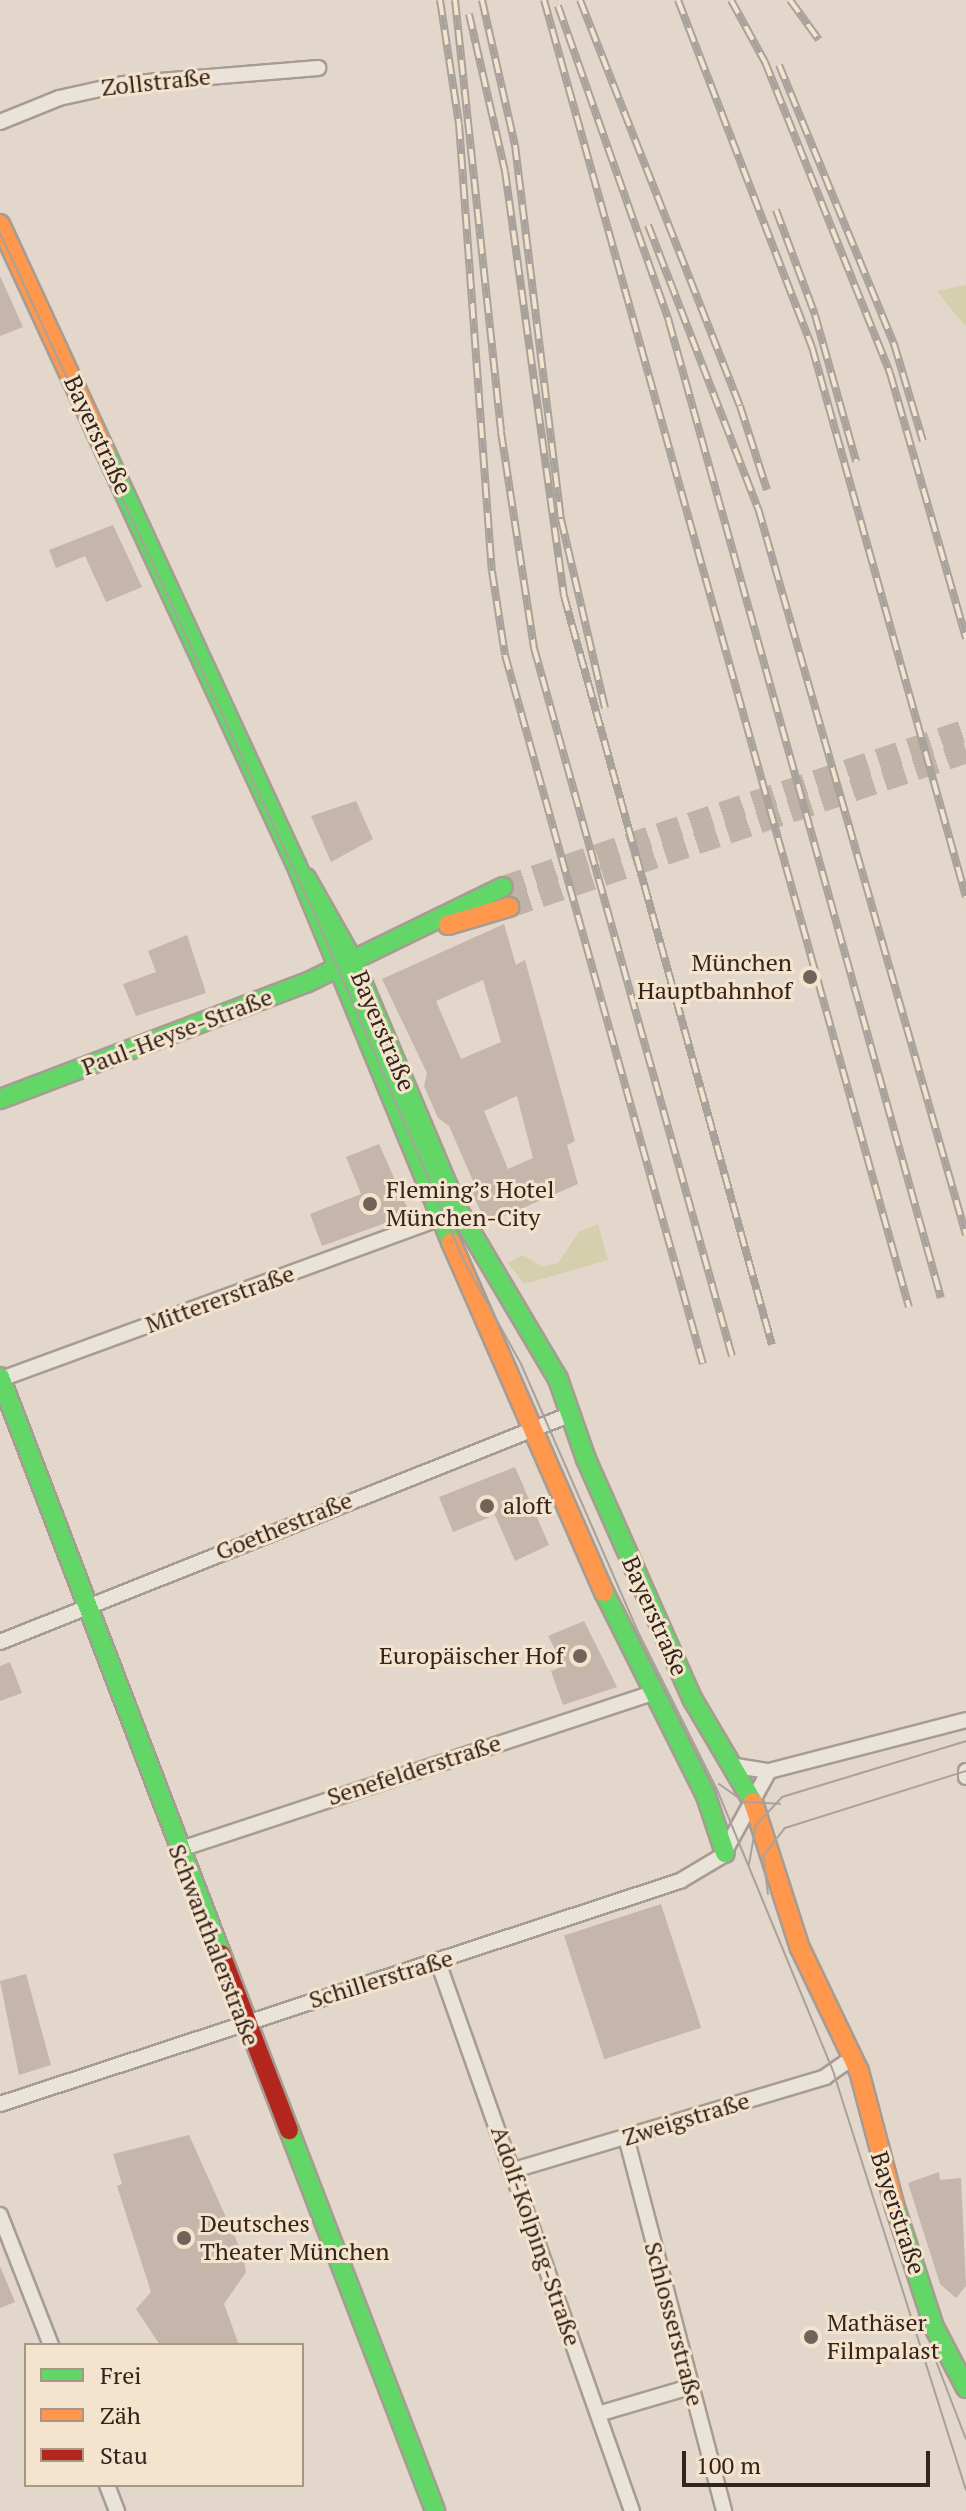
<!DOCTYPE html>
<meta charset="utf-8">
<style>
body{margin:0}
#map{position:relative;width:966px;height:2511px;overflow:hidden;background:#e2d7ca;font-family:"PT Serif",serif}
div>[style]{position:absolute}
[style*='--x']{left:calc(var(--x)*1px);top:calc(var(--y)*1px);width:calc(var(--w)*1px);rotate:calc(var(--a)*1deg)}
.green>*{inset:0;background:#d4cfac}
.building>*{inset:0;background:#c5b5aa;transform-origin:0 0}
.secondary-tunnel>*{height:22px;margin-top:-11px;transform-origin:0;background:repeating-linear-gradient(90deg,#bfb3a7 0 22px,transparent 0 33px)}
.roads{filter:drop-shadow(2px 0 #a79c93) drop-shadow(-2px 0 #a79c93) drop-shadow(0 2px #a79c93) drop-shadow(0 -2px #a79c93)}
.street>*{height:14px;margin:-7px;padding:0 7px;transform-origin:7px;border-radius:7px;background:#eae3da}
.fast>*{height:18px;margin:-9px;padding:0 9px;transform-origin:9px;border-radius:9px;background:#63d668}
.slow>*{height:18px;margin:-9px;padding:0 9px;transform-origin:9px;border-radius:9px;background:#ff974d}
.jam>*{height:18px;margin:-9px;padding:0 9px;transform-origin:9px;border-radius:9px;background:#b3261e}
.tram>*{height:2px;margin:-1px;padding:0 1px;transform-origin:1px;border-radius:1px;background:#a9a29b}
.rail>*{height:8px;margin-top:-4px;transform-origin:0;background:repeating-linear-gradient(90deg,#f4e4ce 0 15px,#a9a29b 0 30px);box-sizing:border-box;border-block:2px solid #a9a29b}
.dots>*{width:22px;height:22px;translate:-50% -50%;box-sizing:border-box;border:4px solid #f4e4ce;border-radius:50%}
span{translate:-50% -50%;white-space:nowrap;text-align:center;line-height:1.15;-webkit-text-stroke:6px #f4e4ce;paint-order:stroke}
.street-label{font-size:24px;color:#34241c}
.poi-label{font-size:24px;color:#34241c}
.right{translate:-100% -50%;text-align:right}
.left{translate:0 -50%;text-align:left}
.legend{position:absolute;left:24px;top:2343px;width:280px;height:144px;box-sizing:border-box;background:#f4e4ce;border:2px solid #a79787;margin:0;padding:10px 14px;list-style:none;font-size:24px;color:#34241c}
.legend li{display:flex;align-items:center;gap:16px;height:40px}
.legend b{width:40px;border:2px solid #a79787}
.scale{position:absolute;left:682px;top:2451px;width:248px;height:36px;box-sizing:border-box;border:4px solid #34241c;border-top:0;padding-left:10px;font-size:24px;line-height:28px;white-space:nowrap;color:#34241c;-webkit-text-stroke:6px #f4e4ce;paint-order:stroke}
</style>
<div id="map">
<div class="green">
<div style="clip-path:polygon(966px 285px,966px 325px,965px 326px,937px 291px)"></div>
<div style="clip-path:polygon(598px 1224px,608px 1260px,524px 1284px,508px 1263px,523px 1255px,542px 1267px,558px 1263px,579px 1232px)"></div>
</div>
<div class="building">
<div style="clip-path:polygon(0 276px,23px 327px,0 336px)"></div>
<div style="clip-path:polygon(113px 525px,142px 587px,106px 602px,85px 556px,56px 568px,49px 550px)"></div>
<div style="clip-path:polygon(356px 801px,373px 839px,331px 862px,311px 816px)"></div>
<div style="clip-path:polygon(evenodd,504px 924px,516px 965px,525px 960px,575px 1141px,567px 1145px,578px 1184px,486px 1224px,469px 1185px,474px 1183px,449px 1126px,438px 1118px,424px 1086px,427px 1073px,382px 979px,504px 924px,483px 980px,501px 1042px,461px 1059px,436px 1001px,483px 980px,504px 924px,517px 1096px,533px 1158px,508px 1169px,484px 1111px,517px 1096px)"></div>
<div style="clip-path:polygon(187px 935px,206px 993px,136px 1016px,123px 984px,156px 972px,148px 951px)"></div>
<div style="clip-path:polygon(379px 1144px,410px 1214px,322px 1246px,310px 1214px,361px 1194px,346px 1157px)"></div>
<div style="clip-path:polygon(515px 1467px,549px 1545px,515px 1561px,495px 1515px,453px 1532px,439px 1497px)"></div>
<div style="clip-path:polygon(584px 1621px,617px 1687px,563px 1705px,551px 1671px,564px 1666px,548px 1636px)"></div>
<div style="clip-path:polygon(10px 1662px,22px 1693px,0 1701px,0 1666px)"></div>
<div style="left:661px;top:1904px;width:130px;height:102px;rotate:72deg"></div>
<div style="clip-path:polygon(26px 1974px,51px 2065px,19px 2075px,0 1981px)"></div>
<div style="clip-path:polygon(189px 2135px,243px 2255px,246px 2272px,224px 2304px,239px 2345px,160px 2345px,136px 2309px,151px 2292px,117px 2186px,122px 2184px,113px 2154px)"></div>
<div style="clip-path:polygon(939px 2172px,940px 2180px,961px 2178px,966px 2286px,956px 2298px,940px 2284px,908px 2183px)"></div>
<div style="clip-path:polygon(0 2266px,15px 2302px,0 2308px)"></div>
</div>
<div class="secondary-tunnel">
<div style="--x:503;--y:887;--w:489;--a:-18.7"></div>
<div style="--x:509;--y:907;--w:483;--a:-18.7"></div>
</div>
<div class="roads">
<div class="street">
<div style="--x:0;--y:122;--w:64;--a:-22.1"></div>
<div style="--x:59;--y:98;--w:66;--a:-12.3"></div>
<div style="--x:123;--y:84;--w:196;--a:-4.7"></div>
<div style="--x:1;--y:1379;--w:468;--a:-20.1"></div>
<div style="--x:0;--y:1642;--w:613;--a:-21.75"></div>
<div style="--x:736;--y:1766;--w:33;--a:9"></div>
<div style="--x:769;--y:1771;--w:203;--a:-14.5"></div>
<div style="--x:966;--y:1771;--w:6;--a:90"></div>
<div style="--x:178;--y:1850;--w:498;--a:-18.3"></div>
<div style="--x:438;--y:1962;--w:582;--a:70.54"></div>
<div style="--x:0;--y:2104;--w:716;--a:-18.16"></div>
<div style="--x:680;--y:1881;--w:49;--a:-30.8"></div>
<div style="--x:722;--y:1856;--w:97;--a:-61.1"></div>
<div style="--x:626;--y:2137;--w:387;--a:75.3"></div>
<div style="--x:514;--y:2170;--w:325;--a:-16.6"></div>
<div style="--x:825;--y:2077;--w:33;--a:-35"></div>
<div style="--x:0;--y:2215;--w:140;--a:68.6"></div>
<div style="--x:598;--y:2414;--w:96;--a:-16.4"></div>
<div style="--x:107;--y:2485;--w:28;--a:69"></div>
</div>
<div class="fast">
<div style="--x:105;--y:451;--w:455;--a:65.2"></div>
<div style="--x:296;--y:864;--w:409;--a:67.7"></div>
<div style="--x:306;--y:878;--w:98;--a:60.5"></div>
<div style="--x:354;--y:963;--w:268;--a:67.2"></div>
<div style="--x:458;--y:1210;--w:196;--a:59.4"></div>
<div style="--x:558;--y:1379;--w:85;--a:70.7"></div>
<div style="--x:586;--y:1459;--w:264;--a:66.1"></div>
<div style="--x:693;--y:1700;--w:118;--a:59.5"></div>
<div style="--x:0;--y:1099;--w:327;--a:-20.8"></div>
<div style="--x:306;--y:983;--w:219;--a:-26"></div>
<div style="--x:0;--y:1377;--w:618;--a:69.04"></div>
<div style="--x:604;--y:1592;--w:228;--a:63.4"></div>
<div style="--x:706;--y:1796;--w:60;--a:71.6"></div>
<div style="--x:289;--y:2130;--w:408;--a:69"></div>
<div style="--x:895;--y:2207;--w:126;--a:72"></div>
<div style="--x:934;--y:2327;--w:69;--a:62.3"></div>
</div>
<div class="slow">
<div style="--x:0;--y:224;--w:250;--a:65.2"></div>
<div style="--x:448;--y:925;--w:64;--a:-16.4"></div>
<div style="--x:451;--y:1242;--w:382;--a:66.4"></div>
<div style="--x:753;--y:1802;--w:153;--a:72.2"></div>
<div style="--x:800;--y:1948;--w:136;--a:64.4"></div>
<div style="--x:859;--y:2071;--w:141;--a:75.2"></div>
</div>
<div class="jam">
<div style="--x:221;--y:1954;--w:189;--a:68.9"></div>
</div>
</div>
<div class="tram">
<div style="--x:0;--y:233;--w:759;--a:65.22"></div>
<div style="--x:318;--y:922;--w:371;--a:66.7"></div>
<div style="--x:465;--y:1263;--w:115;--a:61"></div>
<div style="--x:521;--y:1364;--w:295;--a:66.4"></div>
<div style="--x:639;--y:1634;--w:177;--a:63.4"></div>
<div style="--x:718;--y:1792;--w:305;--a:67.6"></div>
<div style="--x:834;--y:2074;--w:436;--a:72.4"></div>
<div style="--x:719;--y:1784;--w:32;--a:35"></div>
<div style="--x:745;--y:1802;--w:35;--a:3"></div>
<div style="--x:749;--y:1864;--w:40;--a:-80"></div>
<div style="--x:756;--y:1825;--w:38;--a:-47"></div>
<div style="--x:782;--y:1797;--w:192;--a:-16.9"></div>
<div style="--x:768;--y:1894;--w:38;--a:-97"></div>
<div style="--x:763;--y:1856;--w:36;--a:-52"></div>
<div style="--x:785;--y:1828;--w:190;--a:-17.5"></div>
<div style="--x:931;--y:2348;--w:97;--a:69"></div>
</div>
<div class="rail">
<div style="--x:440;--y:0;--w:125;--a:81.3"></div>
<div style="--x:459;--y:124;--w:448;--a:85.8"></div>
<div style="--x:492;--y:571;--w:85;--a:81.2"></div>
<div style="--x:505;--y:655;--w:736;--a:74.4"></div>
<div style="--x:455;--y:0;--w:434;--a:83.9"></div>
<div style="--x:501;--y:432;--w:219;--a:81.3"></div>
<div style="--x:534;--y:648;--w:735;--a:74.38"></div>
<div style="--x:482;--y:0;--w:149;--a:77.2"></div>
<div style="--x:515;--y:145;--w:377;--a:83"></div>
<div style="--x:561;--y:519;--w:194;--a:76.9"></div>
<div style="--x:544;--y:0;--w:1357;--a:74.4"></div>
<div style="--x:580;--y:0;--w:436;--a:68.5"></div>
<div style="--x:740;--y:406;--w:88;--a:72.2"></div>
<div style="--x:678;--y:0;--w:372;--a:68.9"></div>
<div style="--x:812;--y:347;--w:571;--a:74.36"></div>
<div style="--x:731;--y:0;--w:71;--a:61.3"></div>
<div style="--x:765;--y:62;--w:335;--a:68.1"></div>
<div style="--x:890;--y:373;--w:276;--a:74"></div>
<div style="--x:790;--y:0;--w:49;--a:54.1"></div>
<div style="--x:558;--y:6;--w:335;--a:70.6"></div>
<div style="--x:669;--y:322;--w:1013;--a:74.43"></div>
<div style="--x:469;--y:14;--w:161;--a:77.1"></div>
<div style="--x:505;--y:171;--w:429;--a:82.1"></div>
<div style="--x:564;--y:596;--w:777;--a:74.48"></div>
<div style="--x:779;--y:65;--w:302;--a:67.6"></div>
<div style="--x:894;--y:344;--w:101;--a:73.4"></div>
<div style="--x:776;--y:210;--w:112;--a:69.6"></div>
<div style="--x:815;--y:315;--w:152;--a:74.3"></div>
<div style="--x:648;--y:225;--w:304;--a:68.8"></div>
<div style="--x:758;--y:508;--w:756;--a:74.03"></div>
</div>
<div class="dots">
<div style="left:810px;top:977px;background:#716359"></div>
<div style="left:370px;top:1204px;background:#716359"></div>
<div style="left:487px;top:1506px;background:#716359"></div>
<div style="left:580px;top:1656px;background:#716359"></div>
<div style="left:184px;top:2238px;background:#716359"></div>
<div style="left:811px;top:2337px;background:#716359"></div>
</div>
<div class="street-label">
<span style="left:156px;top:82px;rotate:-6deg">Zollstraße</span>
<span style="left:98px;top:435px;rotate:65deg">Bayerstraße</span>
<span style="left:383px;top:1031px;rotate:67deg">Bayerstraße</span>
<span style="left:177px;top:1032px;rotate:-21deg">Paul-Heyse-Straße</span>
<span style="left:220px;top:1299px;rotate:-20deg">Mittererstraße</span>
<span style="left:284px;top:1526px;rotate:-22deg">Goethestraße</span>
<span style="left:655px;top:1616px;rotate:66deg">Bayerstraße</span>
<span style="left:414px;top:1770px;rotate:-18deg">Senefelderstraße</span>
<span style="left:214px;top:1945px;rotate:69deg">Schwanthalerstraße</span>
<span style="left:381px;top:1979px;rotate:-17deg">Schillerstraße</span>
<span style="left:686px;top:2119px;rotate:-17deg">Zweigstraße</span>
<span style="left:898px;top:2213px;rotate:72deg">Bayerstraße</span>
<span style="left:536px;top:2236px;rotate:71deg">Adolf-Kolping-Straße</span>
<span style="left:674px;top:2324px;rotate:75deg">Schlosserstraße</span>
</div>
<div class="poi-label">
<span class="right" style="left:792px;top:977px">München<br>Hauptbahnhof</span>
<span class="left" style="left:386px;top:1204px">Fleming’s Hotel<br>München-City</span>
<span class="left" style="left:503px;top:1506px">aloft</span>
<span class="right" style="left:564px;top:1656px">Europäischer Hof</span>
<span class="left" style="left:200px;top:2238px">Deutsches<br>Theater München</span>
<span class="left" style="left:827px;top:2337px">Mathäser<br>Filmpalast</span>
</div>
<ul class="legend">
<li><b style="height:10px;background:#63d668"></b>Frei</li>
<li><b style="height:10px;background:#ff974d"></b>Zäh</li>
<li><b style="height:10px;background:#b3261e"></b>Stau</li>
</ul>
<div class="scale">100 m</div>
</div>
